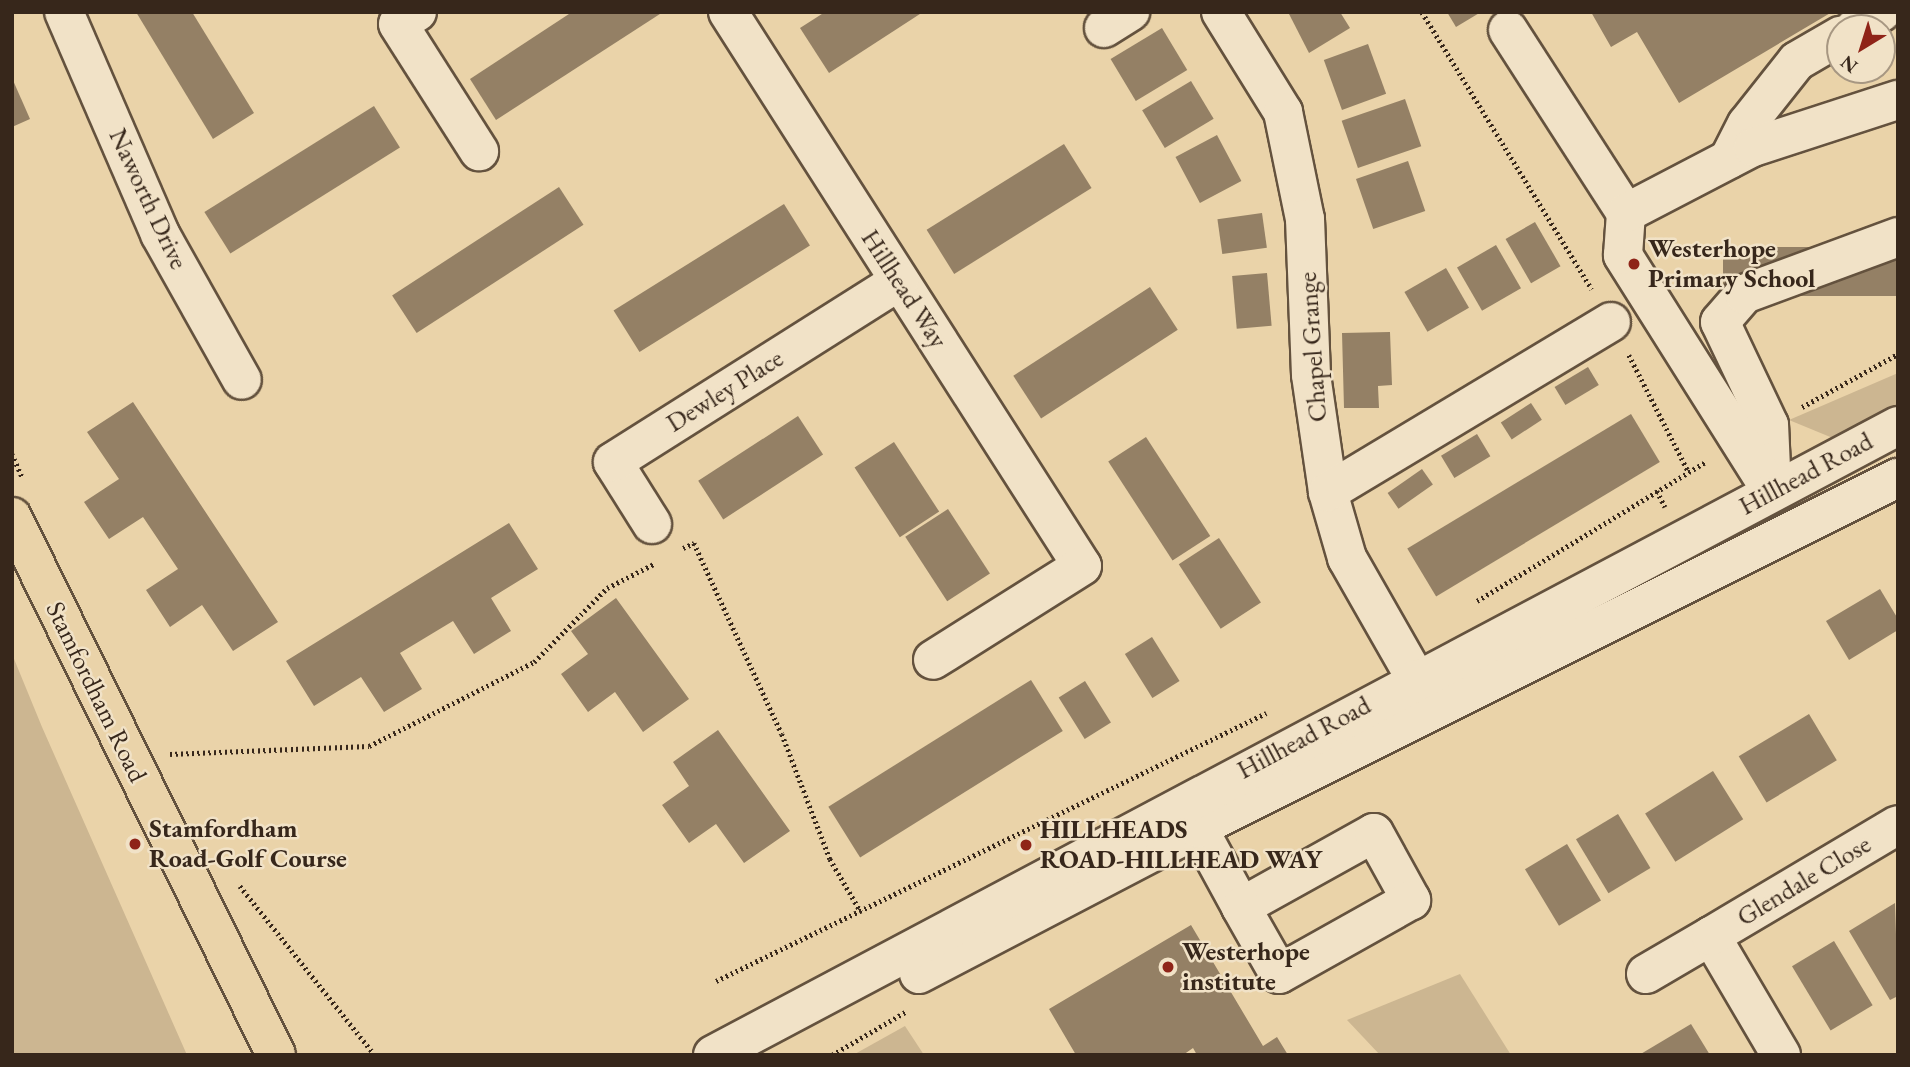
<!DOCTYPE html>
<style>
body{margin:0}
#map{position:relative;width:1910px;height:1067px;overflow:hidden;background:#ead3a9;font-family:"EB Garamond",serif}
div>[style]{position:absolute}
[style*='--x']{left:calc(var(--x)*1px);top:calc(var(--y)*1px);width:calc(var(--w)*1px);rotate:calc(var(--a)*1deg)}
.green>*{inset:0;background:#ccb691}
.building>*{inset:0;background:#948065;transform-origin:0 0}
.path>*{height:4.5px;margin-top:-2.25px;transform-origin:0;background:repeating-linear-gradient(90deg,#37271b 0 2px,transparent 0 5.5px)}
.roads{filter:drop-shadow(2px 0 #64523e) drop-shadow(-2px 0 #64523e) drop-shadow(0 2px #64523e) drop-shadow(0 -2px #64523e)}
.minor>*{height:38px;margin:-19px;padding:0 19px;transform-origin:19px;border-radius:19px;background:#f1e2c7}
.major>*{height:38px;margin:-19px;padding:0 19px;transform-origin:19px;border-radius:19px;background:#ead3a9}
.dots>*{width:19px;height:19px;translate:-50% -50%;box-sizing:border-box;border:4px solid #f1e2c7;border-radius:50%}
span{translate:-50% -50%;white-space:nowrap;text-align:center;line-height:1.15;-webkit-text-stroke:5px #f1e2c7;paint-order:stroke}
.street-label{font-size:26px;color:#37271b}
.poi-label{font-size:26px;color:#37271b;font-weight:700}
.left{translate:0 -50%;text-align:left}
.frame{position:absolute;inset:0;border:14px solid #37271b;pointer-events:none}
.north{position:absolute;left:1826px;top:14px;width:70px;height:70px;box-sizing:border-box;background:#f1e2c7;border:2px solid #a79782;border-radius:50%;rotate:218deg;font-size:19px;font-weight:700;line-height:28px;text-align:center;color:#37271b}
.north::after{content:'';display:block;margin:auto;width:24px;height:32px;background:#8f2418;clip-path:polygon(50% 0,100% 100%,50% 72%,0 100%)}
</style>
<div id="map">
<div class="green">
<div style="clip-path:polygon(1898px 373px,1898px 413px,1840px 441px,1789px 420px)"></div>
<div style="clip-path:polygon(12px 654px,42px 727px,187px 1055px,12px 1055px)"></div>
<div style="clip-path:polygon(1460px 974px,1511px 1055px,1380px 1055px,1347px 1020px)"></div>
<div style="clip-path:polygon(905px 1026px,924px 1055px,853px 1055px)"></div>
</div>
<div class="building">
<div style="clip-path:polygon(136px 12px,192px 12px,254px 113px,213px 139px)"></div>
<div style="clip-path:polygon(572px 12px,663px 12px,496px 120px,470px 79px)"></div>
<div style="clip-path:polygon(825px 12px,923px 12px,829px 73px,800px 28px)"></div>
<div style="clip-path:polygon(1288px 12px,1340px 12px,1350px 28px,1309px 53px)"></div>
<div style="clip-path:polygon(1447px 12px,1481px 12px,1456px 27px)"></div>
<div style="clip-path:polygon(1591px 12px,1832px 12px,1679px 103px,1637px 32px,1611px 47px)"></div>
<div style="left:1162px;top:28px;width:49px;height:60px;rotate:59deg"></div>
<div style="left:1368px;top:44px;width:53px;height:47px;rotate:70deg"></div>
<div style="clip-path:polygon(12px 78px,30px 119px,12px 127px)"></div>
<div style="left:1191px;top:81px;width:44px;height:57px;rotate:59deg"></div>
<div style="left:1405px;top:99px;width:50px;height:67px;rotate:71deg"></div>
<div style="left:374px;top:106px;width:49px;height:200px;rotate:58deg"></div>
<div style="left:1217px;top:135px;width:52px;height:47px;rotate:62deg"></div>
<div style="left:1064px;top:144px;width:52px;height:162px;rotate:58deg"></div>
<div style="left:1408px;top:161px;width:53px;height:55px;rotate:71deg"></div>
<div style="left:559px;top:187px;width:45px;height:199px;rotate:57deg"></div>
<div style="left:784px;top:204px;width:49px;height:201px;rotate:58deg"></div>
<div style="left:1262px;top:213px;width:35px;height:45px;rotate:82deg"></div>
<div style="left:1535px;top:222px;width:51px;height:34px;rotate:60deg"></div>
<div style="left:1496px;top:245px;width:50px;height:45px;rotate:60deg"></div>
<div style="left:1898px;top:247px;width:49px;height:175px;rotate:90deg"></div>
<div style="left:1446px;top:268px;width:46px;height:48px;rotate:60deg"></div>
<div style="left:1267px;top:273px;width:53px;height:35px;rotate:85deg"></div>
<div style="left:1150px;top:287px;width:51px;height:163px;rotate:57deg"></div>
<div style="clip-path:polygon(1390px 332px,1392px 385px,1378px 386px,1379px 408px,1344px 408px,1342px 333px)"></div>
<div style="left:1588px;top:367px;width:21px;height:39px;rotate:59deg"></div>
<div style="clip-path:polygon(133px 402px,278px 622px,233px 651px,202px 605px,170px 627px,146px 590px,178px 569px,143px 517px,109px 539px,84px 502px,119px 479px,87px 432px)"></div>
<div style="left:1531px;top:403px;width:20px;height:36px;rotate:57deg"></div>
<div style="left:1631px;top:414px;width:56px;height:261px;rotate:59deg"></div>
<div style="left:798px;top:416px;width:46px;height:119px;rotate:57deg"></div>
<div style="left:1477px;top:434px;width:26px;height:42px;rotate:59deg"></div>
<div style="left:1146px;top:437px;width:118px;height:45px;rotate:57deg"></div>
<div style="left:894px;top:442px;width:83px;height:47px;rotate:57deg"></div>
<div style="left:1422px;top:469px;width:19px;height:42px;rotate:55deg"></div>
<div style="left:948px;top:509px;width:77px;height:51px;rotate:57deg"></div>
<div style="clip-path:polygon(509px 523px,538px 569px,491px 598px,511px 631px,474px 654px,453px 621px,400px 653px,422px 689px,384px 712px,361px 677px,314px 706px,286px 661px)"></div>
<div style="left:1219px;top:538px;width:77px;height:48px;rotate:57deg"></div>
<div style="clip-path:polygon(1880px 589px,1898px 619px,1898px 630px,1849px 660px,1826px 621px)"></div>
<div style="clip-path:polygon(616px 598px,689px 699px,643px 732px,615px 692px,588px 712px,561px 674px,588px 654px,571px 631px)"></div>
<div style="left:1152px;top:637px;width:52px;height:32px;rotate:58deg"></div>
<div style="left:1031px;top:680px;width:60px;height:239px;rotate:58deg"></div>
<div style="left:1085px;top:681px;width:49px;height:31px;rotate:58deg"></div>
<div style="left:1809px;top:714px;width:54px;height:82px;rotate:59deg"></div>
<div style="clip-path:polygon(718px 730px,790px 831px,744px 863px,716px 824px,689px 843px,662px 805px,689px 786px,673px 762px)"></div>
<div style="left:1713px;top:771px;width:57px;height:80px;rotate:58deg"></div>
<div style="left:1618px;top:814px;width:63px;height:49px;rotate:59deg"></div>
<div style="left:1567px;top:844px;width:66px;height:49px;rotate:59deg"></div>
<div style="clip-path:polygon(1895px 903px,1898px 996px,1890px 1000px,1849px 931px)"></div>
<div style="clip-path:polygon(1191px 925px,1263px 1046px,1277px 1037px,1288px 1055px,1197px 1055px,1193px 1048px,1183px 1055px,1076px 1055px,1049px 1009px)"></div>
<div style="left:1834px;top:941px;width:75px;height:49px;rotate:59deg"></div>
<div style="clip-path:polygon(1691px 1024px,1710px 1055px,1639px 1055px)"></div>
</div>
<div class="path">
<div style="--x:1422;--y:12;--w:325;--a:58.5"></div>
<div style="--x:1629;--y:355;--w:132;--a:63"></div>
<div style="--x:1802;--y:407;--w:110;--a:-28.9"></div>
<div style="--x:12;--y:454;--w:27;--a:66"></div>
<div style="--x:1657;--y:491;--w:18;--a:63"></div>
<div style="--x:683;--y:548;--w:12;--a:-24"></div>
<div style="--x:694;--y:543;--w:210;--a:65.3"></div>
<div style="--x:782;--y:734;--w:134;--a:69"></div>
<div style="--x:830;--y:859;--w:61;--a:59.7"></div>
<div style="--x:1477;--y:601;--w:268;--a:-31.3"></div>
<div style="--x:170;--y:754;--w:199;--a:-2.3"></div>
<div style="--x:369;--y:746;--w:185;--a:-27"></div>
<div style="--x:534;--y:662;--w:104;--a:-45.4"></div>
<div style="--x:607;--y:588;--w:53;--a:-27.1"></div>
<div style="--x:240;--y:886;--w:216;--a:51.4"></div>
<div style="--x:716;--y:981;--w:612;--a:-25.98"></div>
<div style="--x:832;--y:1055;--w:87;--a:-30.4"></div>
</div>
<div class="roads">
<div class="minor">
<div style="--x:64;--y:12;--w:242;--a:66.6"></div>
<div style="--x:160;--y:234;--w:167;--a:60.7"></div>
<div style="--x:417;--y:12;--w:22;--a:148"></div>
<div style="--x:398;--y:24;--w:151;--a:57.5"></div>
<div style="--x:728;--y:12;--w:657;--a:57.42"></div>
<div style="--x:1082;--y:566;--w:176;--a:147.8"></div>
<div style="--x:1221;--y:12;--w:118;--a:58.2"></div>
<div style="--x:1283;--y:112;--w:109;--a:78.4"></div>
<div style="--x:1305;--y:219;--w:156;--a:87.8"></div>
<div style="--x:1311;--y:375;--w:118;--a:81.7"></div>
<div style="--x:1328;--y:492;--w:69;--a:73.9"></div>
<div style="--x:1347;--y:558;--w:139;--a:60.3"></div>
<div style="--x:1416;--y:679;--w:27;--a:31"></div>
<div style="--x:1104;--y:28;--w:31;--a:-32"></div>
<div style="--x:1855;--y:28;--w:31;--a:-31"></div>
<div style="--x:1508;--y:30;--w:218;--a:57.2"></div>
<div style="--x:1729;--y:159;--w:39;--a:-63"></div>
<div style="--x:1747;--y:124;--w:80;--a:-51.6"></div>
<div style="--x:1797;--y:61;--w:50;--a:-30.2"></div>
<div style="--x:1772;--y:490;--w:65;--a:-92.6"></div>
<div style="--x:1769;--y:425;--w:114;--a:-115.4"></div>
<div style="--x:1720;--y:322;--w:37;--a:-49"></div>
<div style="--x:1744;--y:294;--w:164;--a:-20.3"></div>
<div style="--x:1328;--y:492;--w:330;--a:-31"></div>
<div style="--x:1772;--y:492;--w:280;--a:-122.2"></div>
<div style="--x:1623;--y:255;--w:42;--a:-85.9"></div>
<div style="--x:1626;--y:213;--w:143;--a:-27.5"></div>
<div style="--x:1753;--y:147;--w:152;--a:-18"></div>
<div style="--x:652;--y:524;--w:73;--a:-122.2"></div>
<div style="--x:613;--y:462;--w:338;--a:-32.3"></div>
<div style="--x:1198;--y:828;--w:90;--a:61.4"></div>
<div style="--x:1241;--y:907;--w:152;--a:-29.1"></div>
<div style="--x:1374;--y:833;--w:77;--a:61.1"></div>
<div style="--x:1411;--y:900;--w:151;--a:150.7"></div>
<div style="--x:1279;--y:974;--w:77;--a:-119.6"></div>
<div style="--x:919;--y:974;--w:315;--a:-27.6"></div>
<div style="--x:1198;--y:828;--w:783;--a:-26.57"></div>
<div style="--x:1646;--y:974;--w:75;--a:-30.3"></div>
<div style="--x:713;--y:1055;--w:1342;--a:-27.96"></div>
<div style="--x:1781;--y:1055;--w:138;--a:-120.5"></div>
<div style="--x:1711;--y:936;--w:217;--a:-30.7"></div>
</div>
<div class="major">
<div style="--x:12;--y:517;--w:599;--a:63.86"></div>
</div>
</div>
<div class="dots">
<div style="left:1634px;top:264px;background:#8f2418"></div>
<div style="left:135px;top:844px;background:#8f2418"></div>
<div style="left:1026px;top:845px;background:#8f2418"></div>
<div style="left:1168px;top:967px;background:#8f2418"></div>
</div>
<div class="street-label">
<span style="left:148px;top:199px;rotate:65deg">Naworth Drive</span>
<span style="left:904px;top:289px;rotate:57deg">Hillhead Way</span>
<span style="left:1313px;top:347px;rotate:-94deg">Chapel Grange</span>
<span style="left:725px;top:391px;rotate:-32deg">Dewley Place</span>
<span style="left:1806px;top:474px;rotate:-28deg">Hillhead Road</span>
<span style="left:96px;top:692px;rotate:64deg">Stamfordham Road</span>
<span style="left:1304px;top:738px;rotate:-28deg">Hillhead Road</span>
<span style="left:1804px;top:881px;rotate:-31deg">Glendale Close</span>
</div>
<div class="poi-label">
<span class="left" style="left:1648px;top:264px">Westerhope<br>Primary School</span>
<span class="left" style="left:149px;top:844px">Stamfordham<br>Road-Golf Course</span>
<span class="left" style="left:1040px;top:845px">HILLHEADS<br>ROAD-HILLHEAD WAY</span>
<span class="left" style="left:1182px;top:967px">Westerhope<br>institute</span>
</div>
<div class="frame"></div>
<div class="north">N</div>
</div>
